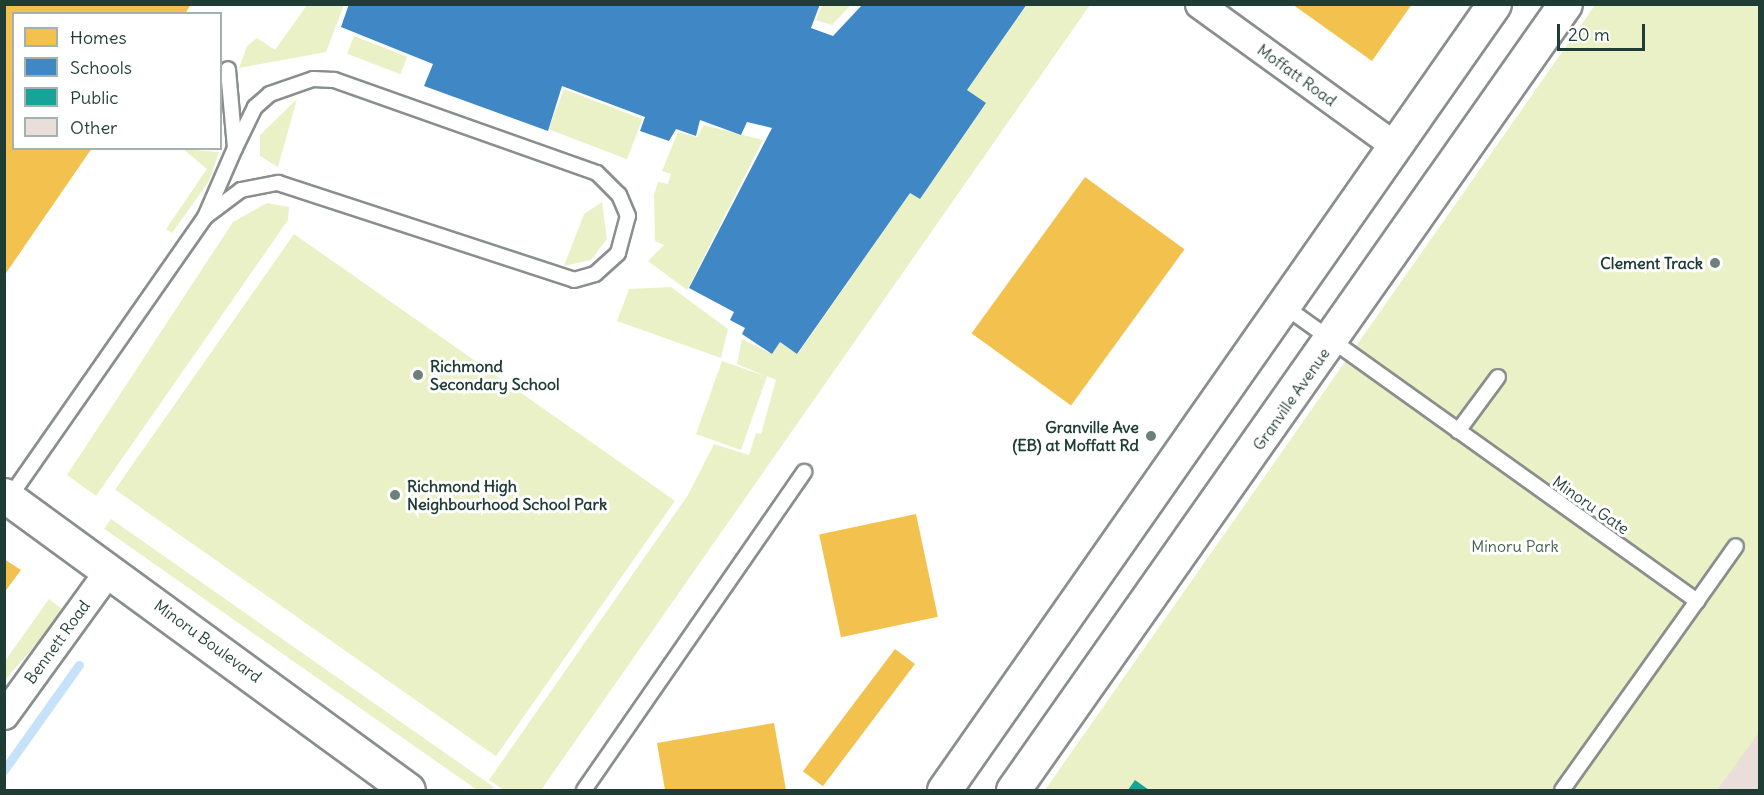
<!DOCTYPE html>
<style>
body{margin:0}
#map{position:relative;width:1764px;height:795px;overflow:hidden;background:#fff;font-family:Delius,sans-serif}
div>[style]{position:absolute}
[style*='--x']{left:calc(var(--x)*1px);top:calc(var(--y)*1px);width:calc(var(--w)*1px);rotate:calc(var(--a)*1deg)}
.green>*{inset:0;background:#ebf1c6;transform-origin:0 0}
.homes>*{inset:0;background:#f2c14e;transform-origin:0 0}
.schools>*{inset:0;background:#3f88c5}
.public>*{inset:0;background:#17a398}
.stream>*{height:9px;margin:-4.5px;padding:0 4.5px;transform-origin:4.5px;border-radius:4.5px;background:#c6e2fa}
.building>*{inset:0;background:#eadedb}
.roads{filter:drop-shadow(2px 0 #898f8d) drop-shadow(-2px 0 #898f8d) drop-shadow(0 2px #898f8d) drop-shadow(0 -2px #898f8d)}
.lane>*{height:14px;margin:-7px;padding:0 7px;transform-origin:7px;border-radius:7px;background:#fff}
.street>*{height:27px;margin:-13.5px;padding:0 13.5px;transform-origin:13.5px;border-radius:13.5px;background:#fff}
.secondary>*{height:33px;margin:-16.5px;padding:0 16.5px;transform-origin:16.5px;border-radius:16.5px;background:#fff}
.dots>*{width:16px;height:16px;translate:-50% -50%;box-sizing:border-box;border:3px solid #fff;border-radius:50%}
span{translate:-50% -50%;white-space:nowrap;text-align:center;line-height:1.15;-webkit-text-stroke:6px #fff;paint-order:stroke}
.street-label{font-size:16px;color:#1f3d34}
.poi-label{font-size:16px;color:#1f3d34;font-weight:700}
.right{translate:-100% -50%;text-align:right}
.left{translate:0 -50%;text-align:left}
.park-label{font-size:16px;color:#445f48}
.frame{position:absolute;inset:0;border:6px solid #1f3d34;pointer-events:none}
.legend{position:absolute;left:12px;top:12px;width:210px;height:138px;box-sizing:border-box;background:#fff;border:2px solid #a5b1ae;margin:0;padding:8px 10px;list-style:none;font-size:18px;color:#1f3d34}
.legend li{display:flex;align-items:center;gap:12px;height:30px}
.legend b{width:30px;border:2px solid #a5b1ae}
.scale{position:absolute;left:1557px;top:24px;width:88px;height:27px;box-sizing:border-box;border:3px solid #1f3d34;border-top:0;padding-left:8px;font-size:18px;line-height:21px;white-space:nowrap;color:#1f3d34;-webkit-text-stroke:4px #fff;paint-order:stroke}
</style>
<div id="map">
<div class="green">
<div style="clip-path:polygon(307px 5px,344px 5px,326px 52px,239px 68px,247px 46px,257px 38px,275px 50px)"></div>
<div style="clip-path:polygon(822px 5px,822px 4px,851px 5px,832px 25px,816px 20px)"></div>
<div style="clip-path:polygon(1027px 5px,1090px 5px,541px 790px,504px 790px,489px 780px,688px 495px,714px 444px,749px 455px,756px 433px,761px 434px,776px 380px,767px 376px,741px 450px,696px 434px,722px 361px,765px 376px,737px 364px,742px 339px,772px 354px,780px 342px,798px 354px,910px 193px,920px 199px,986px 104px,967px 90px)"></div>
<div style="clip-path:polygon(1595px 5px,1759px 5px,1759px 790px,1045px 790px)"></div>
<div style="left:354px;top:36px;width:57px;height:19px;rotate:21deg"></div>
<div style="left:564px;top:89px;width:84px;height:43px;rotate:21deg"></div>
<div style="clip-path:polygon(297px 99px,278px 167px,260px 156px,260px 135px)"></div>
<div style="clip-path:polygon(704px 125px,763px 140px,687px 290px,648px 261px,664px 245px,655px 241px,654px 195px,658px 182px,668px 184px,671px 174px,662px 171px,678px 132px,697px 137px)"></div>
<div style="clip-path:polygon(183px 149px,219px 152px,209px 181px,172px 233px,166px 229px,207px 169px)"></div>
<div style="clip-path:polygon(602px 202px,607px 239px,591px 260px,564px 266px,584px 214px)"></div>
<div style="clip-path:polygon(267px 203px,289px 207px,288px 220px,96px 496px,67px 475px,233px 222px)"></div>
<div style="left:294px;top:234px;width:465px;height:312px;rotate:35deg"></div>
<div style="clip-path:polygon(671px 287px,728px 329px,721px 358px,617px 321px,629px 289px)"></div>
<div style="left:111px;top:519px;width:467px;height:12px;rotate:35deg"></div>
<div style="clip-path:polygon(49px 599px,65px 611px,5px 680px,5px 661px)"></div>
</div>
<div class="homes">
<div style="clip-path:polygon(4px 4px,191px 4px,185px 14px,14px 14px,14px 148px,92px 148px,4px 276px)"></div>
<div style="clip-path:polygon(1292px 4px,1412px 4px,1372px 61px)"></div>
<div style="left:1085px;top:177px;width:123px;height:193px;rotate:36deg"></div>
<div style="left:916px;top:514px;width:105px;height:99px;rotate:78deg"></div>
<div style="clip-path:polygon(4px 559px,21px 570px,4px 593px)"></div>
<div style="left:895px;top:649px;width:25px;height:153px;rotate:37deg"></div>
<div style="clip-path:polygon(774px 723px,786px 790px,665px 790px,657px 743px)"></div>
</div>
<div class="schools">
<div style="clip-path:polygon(349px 4px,820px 4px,811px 28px,833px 36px,863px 4px,1027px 4px,967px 90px,986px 103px,920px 199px,910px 193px,797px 354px,780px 342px,772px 354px,742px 334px,745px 328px,730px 320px,734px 312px,689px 288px,772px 128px,747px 122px,741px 135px,700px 120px,696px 136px,676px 129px,669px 141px,640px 131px,645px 117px,562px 86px,548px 131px,424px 86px,433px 64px,341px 27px)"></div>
</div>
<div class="public">
<div style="clip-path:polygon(1135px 780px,1149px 790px,1128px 790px)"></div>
</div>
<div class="stream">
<div style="--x:4;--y:770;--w:129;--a:-54.5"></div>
</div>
<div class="building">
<div style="clip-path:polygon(1760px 731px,1760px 790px,1717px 790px)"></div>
</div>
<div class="roads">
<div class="lane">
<div style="--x:205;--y:217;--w:45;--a:-36.9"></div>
<div style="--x:241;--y:190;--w:38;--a:-11"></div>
<div style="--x:278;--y:183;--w:311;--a:18.1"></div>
<div style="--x:574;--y:280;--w:22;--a:-16"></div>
<div style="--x:595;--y:274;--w:31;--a:-42"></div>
<div style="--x:618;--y:253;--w:38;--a:-75"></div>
<div style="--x:628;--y:216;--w:23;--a:-113"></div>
<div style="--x:619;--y:195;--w:31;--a:-135"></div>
<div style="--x:597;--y:173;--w:279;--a:-160.5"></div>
<div style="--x:334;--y:80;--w:21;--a:-177"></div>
<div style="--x:313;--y:79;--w:46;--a:160.8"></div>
<div style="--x:270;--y:94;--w:20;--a:139"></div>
<div style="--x:255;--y:107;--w:46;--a:116"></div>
<div style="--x:1284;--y:306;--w:508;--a:35.54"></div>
<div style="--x:1697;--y:601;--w:232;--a:125.5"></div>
<div style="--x:1458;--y:431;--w:67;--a:-53.5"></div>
<div style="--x:9;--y:498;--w:343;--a:-55.1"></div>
<div style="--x:205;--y:217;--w:75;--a:-66.5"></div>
<div style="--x:235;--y:148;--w:79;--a:-95.1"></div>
<div style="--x:1697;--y:601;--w:67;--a:-54.7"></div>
<div style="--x:584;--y:790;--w:387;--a:-55.3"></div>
</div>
<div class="street">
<div style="--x:1199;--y:4;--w:242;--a:35.9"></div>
<div style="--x:4;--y:715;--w:179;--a:-54.1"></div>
</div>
<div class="secondary">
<div style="--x:4;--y:495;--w:500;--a:36.14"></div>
<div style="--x:944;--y:790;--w:959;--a:-55.02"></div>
<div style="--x:1013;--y:790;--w:960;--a:-54.92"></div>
</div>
</div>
<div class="dots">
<div style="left:1715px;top:263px;background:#6d817b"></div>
<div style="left:418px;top:375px;background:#6d817b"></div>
<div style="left:1151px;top:436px;background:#6d817b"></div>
<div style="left:395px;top:495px;background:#6d817b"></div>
</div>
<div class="street-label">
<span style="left:1297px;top:75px;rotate:36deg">Moffatt Road</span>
<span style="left:1291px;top:399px;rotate:-55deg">Granville Avenue</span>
<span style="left:1591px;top:505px;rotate:35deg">Minoru Gate</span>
<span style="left:208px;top:641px;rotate:36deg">Minoru Boulevard</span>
<span style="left:57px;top:642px;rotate:-54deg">Bennett Road</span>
</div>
<div class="poi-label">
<span class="right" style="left:1703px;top:263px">Clement Track</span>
<span class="left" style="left:430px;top:375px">Richmond<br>Secondary School</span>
<span class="right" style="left:1139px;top:436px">Granville Ave<br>(EB) at Moffatt Rd</span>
<span class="left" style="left:407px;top:495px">Richmond High<br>Neighbourhood School Park</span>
</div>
<div class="park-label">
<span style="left:1515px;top:546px">Minoru Park</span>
</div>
<div class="frame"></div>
<ul class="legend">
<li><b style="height:16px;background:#f2c14e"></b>Homes</li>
<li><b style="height:16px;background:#3f88c5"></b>Schools</li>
<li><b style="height:16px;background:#17a398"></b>Public</li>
<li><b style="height:16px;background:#eadedb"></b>Other</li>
</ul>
<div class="scale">20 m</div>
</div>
